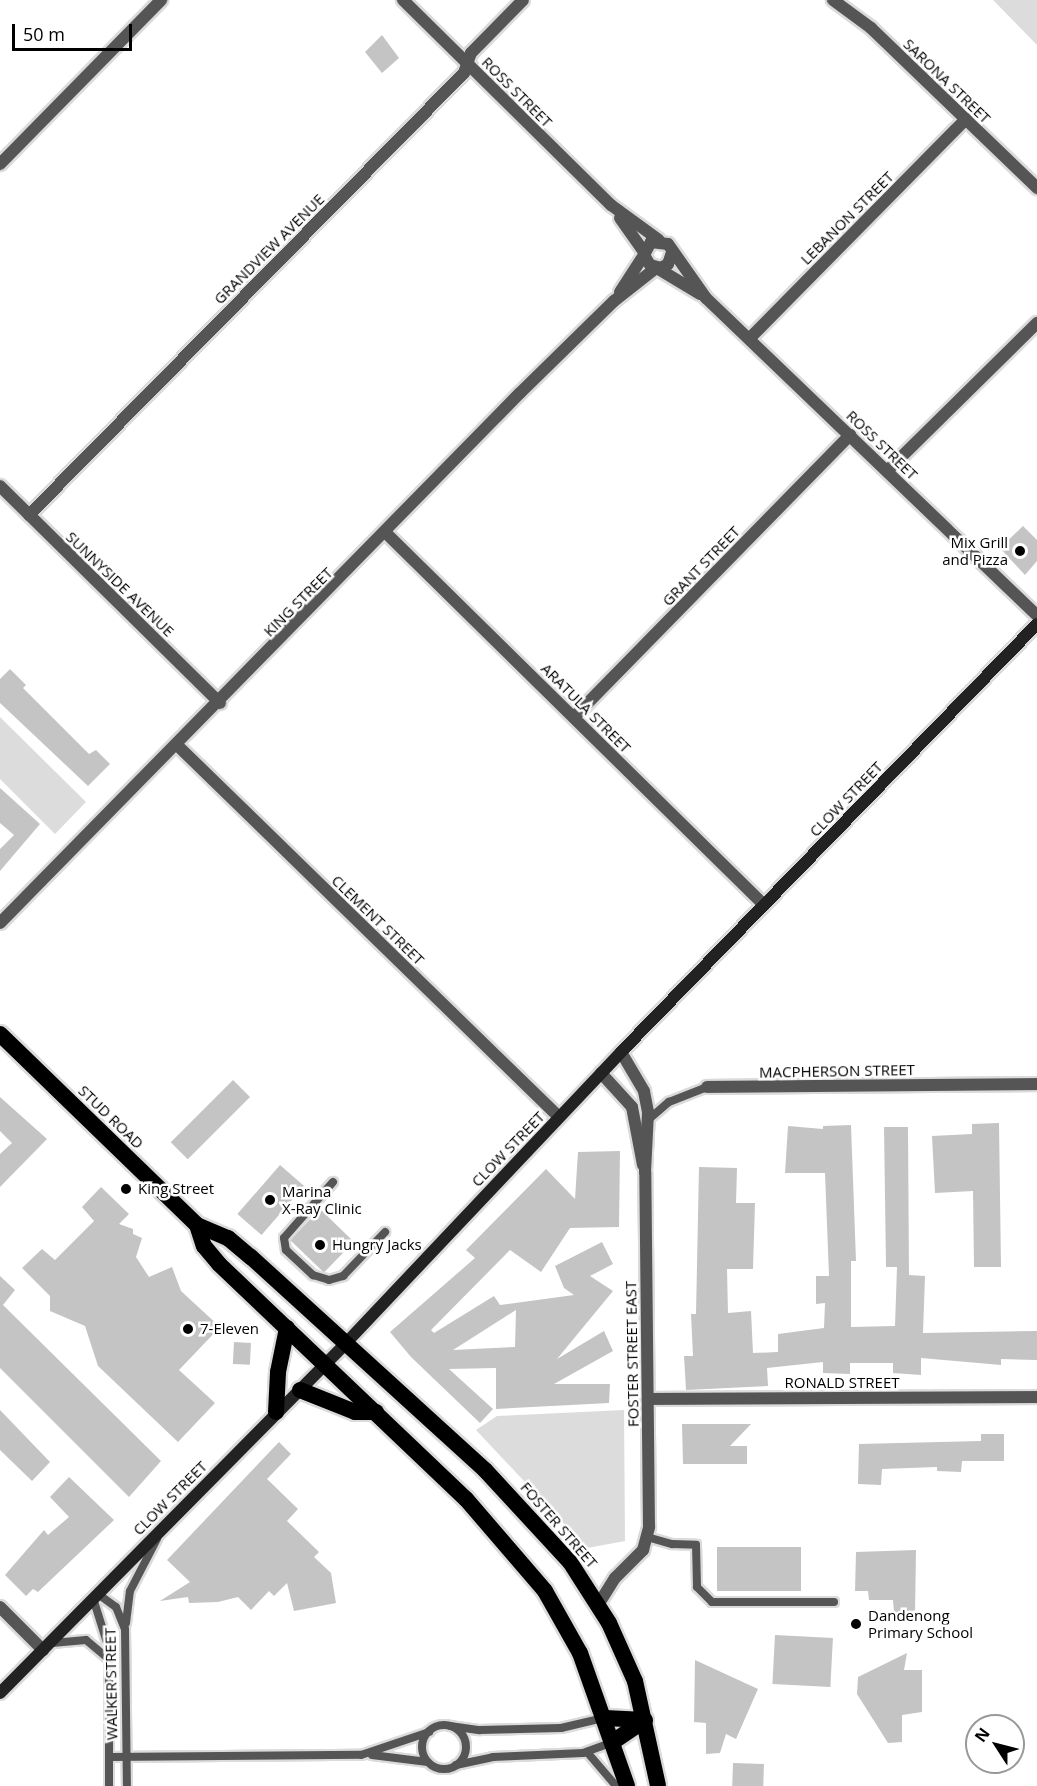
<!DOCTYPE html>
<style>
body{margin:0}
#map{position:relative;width:1037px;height:1786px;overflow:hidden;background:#fff;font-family:"Open Sans",sans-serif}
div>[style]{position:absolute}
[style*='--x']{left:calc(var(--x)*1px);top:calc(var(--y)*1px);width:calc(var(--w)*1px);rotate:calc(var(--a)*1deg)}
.green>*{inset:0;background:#dcdcdc}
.building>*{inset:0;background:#c4c4c4;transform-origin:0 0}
.roads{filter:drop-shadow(2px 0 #dbdbdb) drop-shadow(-2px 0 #dbdbdb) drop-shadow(0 2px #dbdbdb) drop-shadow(0 -2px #dbdbdb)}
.service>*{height:8px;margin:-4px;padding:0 4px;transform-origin:4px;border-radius:4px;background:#555}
.service>.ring{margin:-4px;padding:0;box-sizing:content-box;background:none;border:8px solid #555;border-radius:50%}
.minor>*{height:12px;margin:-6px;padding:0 6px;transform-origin:6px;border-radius:6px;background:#555}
.tertiary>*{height:12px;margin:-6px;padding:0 6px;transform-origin:6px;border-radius:6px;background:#555}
.secondary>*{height:12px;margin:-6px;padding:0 6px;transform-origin:6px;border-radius:6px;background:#222}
.trunk>*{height:16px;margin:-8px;padding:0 8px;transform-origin:8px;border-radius:8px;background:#000}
.dots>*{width:16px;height:16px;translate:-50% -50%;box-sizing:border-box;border:3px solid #fff;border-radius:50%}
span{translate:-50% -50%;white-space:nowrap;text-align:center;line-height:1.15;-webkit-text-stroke:5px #fff;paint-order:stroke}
.street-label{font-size:15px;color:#000}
.poi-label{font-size:15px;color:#000}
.right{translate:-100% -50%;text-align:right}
.left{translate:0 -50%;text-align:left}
.north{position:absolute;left:965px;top:1714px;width:60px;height:60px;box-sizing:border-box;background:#fff;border:2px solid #999;border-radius:50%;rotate:306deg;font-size:16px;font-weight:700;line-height:24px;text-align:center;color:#000}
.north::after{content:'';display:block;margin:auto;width:21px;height:27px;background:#000;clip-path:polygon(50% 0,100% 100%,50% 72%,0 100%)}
.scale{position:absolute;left:12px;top:24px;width:120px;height:27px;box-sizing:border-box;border:3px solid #000;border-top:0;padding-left:8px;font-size:18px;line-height:21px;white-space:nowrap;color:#000;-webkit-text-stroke:4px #fff;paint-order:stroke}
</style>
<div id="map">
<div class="green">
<div style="clip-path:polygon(993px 0,1037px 0,1037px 45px)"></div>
<div style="clip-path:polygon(0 717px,86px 802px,55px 834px,0 779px)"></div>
<div style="clip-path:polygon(624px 1410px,625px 1541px,587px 1548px,476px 1430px,497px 1416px)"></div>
</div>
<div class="building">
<div style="clip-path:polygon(382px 35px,399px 58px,382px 73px,365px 52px)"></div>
<div style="clip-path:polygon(1023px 526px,1037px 540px,1037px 561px,1025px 575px,1000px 548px)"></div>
<div style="clip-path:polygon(10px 669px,26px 685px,23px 688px,89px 754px,96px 750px,110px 764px,88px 786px,0 703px,0 679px)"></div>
<div style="clip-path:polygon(0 788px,40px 824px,0 871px,0 849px,14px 835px,0 823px)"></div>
<div style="left:233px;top:1080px;width:24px;height:88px;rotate:45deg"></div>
<div style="clip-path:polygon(0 1097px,47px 1139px,0 1187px,0 1154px,12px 1143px,0 1131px)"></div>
<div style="clip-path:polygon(999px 1123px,1001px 1267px,974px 1267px,973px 1191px,935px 1193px,932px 1136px,972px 1134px,972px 1124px)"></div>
<div style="clip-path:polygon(851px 1125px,856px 1261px,851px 1261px,851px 1327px,895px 1326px,897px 1267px,886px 1267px,884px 1127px,908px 1127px,909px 1275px,925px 1276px,923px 1333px,1037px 1331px,1037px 1360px,1001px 1359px,1001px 1365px,921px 1358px,921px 1375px,893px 1373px,893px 1363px,850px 1363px,850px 1374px,823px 1373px,823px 1362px,767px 1368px,768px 1386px,686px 1390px,684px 1356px,693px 1356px,691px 1314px,696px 1314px,699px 1167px,737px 1168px,736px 1203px,755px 1203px,753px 1269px,727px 1269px,728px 1313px,751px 1311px,753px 1353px,778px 1352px,778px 1334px,824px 1328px,825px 1303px,816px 1304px,816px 1276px,829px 1276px,825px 1173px,785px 1173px,788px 1126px,823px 1129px,823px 1126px)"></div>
<div style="clip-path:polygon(evenodd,620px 1151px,619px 1227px,570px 1228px,541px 1272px,510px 1250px,431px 1330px,434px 1333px,494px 1296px,500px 1305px,574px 1295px,564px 1288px,555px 1266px,602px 1242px,613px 1264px,590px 1276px,613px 1291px,557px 1359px,604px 1331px,613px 1351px,554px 1384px,610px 1384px,609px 1403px,496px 1409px,496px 1368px,449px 1369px,493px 1409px,480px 1423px,411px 1357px,390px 1332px,475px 1258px,466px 1250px,546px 1169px,575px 1199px,578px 1152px,620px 1151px,516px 1310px,515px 1347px,453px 1350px,516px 1310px)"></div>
<div style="left:280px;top:1165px;width:32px;height:65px;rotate:41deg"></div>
<div style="clip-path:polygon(101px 1187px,129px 1214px,119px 1224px,133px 1229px,133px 1234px,142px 1238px,136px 1257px,149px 1277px,172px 1267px,181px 1291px,220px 1327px,179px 1370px,215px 1403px,178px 1442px,98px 1366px,85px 1326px,50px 1311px,50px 1296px,22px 1268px,42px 1249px,55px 1260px,94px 1221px,82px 1207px)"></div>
<div style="left:320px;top:1209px;width:47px;height:43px;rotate:44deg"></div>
<div style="clip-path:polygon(0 1276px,15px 1290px,3px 1305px,161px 1461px,129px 1497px,0 1368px)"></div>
<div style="left:234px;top:1342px;width:17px;height:22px;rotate:3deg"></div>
<div style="clip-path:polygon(0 1410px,50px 1462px,32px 1481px,0 1450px)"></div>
<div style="clip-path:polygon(682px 1424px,751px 1424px,730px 1446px,747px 1446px,747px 1464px,683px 1464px)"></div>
<div style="clip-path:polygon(981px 1434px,1004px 1434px,1004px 1461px,962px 1461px,961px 1472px,937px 1471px,937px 1467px,882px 1469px,881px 1485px,858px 1484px,859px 1444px,981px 1441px)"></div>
<div style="clip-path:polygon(279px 1442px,291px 1454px,267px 1479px,298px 1509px,287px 1521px,319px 1552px,314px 1557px,331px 1573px,336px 1603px,294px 1611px,287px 1583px,274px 1596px,269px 1591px,251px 1610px,238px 1597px,218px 1602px,189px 1603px,188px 1597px,160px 1601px,190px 1582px,167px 1560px)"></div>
<div style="clip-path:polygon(69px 1477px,114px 1520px,38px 1592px,33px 1589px,26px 1596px,5px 1575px,44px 1530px,48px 1535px,69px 1517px,50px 1497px)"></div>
<div style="left:717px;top:1547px;width:84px;height:44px"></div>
<div style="clip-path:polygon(916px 1550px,915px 1613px,894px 1613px,893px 1600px,869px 1600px,868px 1591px,855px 1591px,856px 1552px)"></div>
<div style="left:775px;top:1635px;width:58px;height:49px;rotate:3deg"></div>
<div style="clip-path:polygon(907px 1653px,904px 1670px,922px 1670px,922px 1712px,902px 1715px,902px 1742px,888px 1743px,857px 1694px,858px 1677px)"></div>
<div style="clip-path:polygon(695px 1660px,758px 1689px,736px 1739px,726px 1734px,720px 1753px,706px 1754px,706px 1723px,694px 1722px)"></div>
<div style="left:733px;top:1763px;width:31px;height:23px;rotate:2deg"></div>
</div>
<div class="roads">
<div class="service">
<div style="--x:648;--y:1120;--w:28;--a:-41"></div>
<div style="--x:669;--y:1102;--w:41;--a:-21.5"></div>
<div style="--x:333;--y:1182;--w:74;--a:131.2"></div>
<div style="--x:284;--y:1238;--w:12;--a:81"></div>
<div style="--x:286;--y:1250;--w:37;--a:43"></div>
<div style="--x:313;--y:1275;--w:17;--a:17"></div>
<div style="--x:329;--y:1280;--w:15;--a:-16"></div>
<div style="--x:343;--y:1276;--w:61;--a:-46.3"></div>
<div style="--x:647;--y:1537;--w:26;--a:16"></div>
<div style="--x:672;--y:1544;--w:24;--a:2"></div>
<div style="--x:696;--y:1545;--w:42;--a:88.6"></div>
<div style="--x:697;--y:1587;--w:21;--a:45"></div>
<div style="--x:712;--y:1602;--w:122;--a:0"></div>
<div style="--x:98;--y:1594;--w:22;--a:36"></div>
<div style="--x:116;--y:1607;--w:24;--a:68"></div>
<div style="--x:125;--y:1629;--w:157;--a:89.3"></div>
<div style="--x:93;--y:1598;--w:53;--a:72.6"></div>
<div style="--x:109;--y:1649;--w:137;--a:90"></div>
<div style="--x:126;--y:1623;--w:32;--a:-83"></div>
<div style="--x:130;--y:1591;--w:59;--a:-62.6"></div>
<div style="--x:52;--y:1643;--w:34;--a:-5"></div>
<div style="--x:86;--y:1640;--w:30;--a:40"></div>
<div class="ring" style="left:422px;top:1725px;width:36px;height:36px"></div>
<div style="--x:450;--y:1726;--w:30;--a:8"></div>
<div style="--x:480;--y:1730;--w:81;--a:-1.4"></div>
<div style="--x:561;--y:1728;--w:43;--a:-13.4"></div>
<div style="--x:587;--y:1752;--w:45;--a:49.5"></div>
<div style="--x:372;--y:1755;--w:56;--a:7.1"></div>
<div style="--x:110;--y:1757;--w:251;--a:-0.5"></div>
<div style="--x:361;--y:1755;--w:72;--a:-18.7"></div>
<div style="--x:456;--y:1765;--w:38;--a:-12"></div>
<div style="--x:493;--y:1757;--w:90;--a:-2.5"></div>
<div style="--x:583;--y:1753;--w:32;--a:-20"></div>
</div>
<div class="minor">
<div style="--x:403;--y:0;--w:292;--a:44.6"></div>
<div style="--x:611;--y:205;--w:59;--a:36.1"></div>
<div style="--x:833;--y:0;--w:47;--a:36.4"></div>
<div style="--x:871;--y:28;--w:231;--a:43.9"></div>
<div style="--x:0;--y:164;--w:230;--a:-45.5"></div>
<div style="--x:620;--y:218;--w:42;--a:54.8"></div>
<div style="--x:672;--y:252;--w:13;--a:108"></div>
<div style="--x:668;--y:264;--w:8;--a:150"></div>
<div style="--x:661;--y:268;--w:11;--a:-165"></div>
<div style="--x:650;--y:265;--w:12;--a:-121"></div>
<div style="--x:644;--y:255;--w:15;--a:-62"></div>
<div style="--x:651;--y:242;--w:17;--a:7"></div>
<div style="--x:668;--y:244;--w:66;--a:54.9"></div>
<div style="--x:706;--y:298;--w:458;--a:43.8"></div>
<div style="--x:657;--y:268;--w:50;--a:31.2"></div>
<div style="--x:620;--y:292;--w:44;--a:-57"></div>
<div style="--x:750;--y:338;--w:308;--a:-45.4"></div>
<div style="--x:887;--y:471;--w:211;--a:-44.6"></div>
<div style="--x:0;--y:486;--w:309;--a:44.6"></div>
<div style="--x:29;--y:515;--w:620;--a:-45.46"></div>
<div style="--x:464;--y:73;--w:21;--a:-71"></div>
<div style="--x:471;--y:53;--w:74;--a:-45.5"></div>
<div style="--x:387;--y:534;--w:529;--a:44.54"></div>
<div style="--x:574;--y:717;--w:395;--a:-45.6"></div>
<div style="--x:177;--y:745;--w:533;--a:44.24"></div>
<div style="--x:0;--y:923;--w:742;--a:-45.55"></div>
<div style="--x:520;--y:393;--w:132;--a:-44.4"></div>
<div style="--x:614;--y:301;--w:53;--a:-38.2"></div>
<div style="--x:707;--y:1087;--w:330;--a:-0.5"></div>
<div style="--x:648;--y:1399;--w:389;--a:-0.3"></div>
<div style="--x:0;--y:1607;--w:61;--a:45"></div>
</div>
<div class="tertiary">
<div style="--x:601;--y:1073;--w:46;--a:47.6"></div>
<div style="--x:632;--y:1107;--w:59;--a:79.3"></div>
<div style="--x:598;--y:1605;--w:32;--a:-58"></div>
<div style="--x:615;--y:1578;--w:40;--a:-45"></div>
<div style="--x:643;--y:1550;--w:24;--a:-75"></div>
<div style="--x:649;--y:1527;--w:355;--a:-90.6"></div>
<div style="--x:645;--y:1172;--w:60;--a:-87.1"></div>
<div style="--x:648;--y:1112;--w:21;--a:-101"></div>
<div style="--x:644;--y:1091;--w:45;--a:-120.5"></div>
</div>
<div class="secondary">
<div style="--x:0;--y:1693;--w:492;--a:-45.3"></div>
<div style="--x:346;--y:1343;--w:400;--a:-46.6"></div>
<div style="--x:621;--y:1052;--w:597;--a:-45.81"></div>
</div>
<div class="trunk">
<div style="--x:0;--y:1034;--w:274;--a:44.1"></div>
<div style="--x:197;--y:1225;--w:34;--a:23"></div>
<div style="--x:228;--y:1238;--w:30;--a:40"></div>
<div style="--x:251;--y:1257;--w:316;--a:42.3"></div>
<div style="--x:485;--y:1470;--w:125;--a:47.3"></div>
<div style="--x:570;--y:1562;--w:72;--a:57.4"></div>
<div style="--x:609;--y:1623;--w:64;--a:65.9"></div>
<div style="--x:635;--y:1681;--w:107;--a:77.6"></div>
<div style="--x:197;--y:1225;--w:22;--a:72"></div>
<div style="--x:204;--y:1246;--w:23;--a:50"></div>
<div style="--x:219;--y:1264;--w:341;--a:43.6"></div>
<div style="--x:466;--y:1499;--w:121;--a:49.3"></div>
<div style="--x:545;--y:1591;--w:71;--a:60.6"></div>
<div style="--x:580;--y:1653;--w:141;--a:70.5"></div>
<div style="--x:300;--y:1390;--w:59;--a:21.8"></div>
<div style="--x:355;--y:1412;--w:21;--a:0"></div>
<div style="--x:276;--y:1412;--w:40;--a:-87.1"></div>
<div style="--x:278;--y:1372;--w:45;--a:-78.4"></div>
<div style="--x:605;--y:1718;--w:40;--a:2.9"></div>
<div style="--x:614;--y:1741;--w:37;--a:-34"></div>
</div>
</div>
<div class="dots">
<div style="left:1020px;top:551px;background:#000"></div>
<div style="left:126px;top:1189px;background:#000"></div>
<div style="left:270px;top:1200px;background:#000"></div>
<div style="left:320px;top:1245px;background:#000"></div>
<div style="left:188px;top:1329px;background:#000"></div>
<div style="left:856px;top:1624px;background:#000"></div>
</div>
<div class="street-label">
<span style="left:947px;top:81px;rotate:44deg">SARONA STREET</span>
<span style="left:517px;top:92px;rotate:45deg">ROSS STREET</span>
<span style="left:847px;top:218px;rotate:-45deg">LEBANON STREET</span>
<span style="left:269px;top:249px;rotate:-45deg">GRANDVIEW AVENUE</span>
<span style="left:882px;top:445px;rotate:44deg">ROSS STREET</span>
<span style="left:701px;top:566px;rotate:-46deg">GRANT STREET</span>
<span style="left:120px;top:584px;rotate:44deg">SUNNYSIDE AVENUE</span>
<span style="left:298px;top:602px;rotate:-45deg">KING STREET</span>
<span style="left:586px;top:708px;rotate:45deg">ARATULA STREET</span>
<span style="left:846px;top:799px;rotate:-46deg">CLOW STREET</span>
<span style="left:378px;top:920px;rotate:44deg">CLEMENT STREET</span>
<span style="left:837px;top:1071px;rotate:-1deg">MACPHERSON STREET</span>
<span style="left:111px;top:1117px;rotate:44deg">STUD ROAD</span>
<span style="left:508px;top:1149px;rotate:-46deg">CLOW STREET</span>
<span style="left:632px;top:1354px;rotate:-91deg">FOSTER STREET EAST</span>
<span style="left:842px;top:1383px">RONALD STREET</span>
<span style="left:170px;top:1498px;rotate:-45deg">CLOW STREET</span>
<span style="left:559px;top:1525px;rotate:49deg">FOSTER STREET</span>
<span style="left:111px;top:1684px;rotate:-91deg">WALKER STREET</span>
</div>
<div class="poi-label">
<span class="right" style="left:1008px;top:551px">Mix Grill<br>and Pizza</span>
<span class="left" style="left:138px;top:1189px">King Street</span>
<span class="left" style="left:282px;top:1200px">Marina<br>X-Ray Clinic</span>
<span class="left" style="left:332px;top:1245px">Hungry Jacks</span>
<span class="left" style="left:200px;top:1329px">7-Eleven</span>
<span class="left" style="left:868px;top:1624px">Dandenong<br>Primary School</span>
</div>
<div class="north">N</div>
<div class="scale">50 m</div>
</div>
